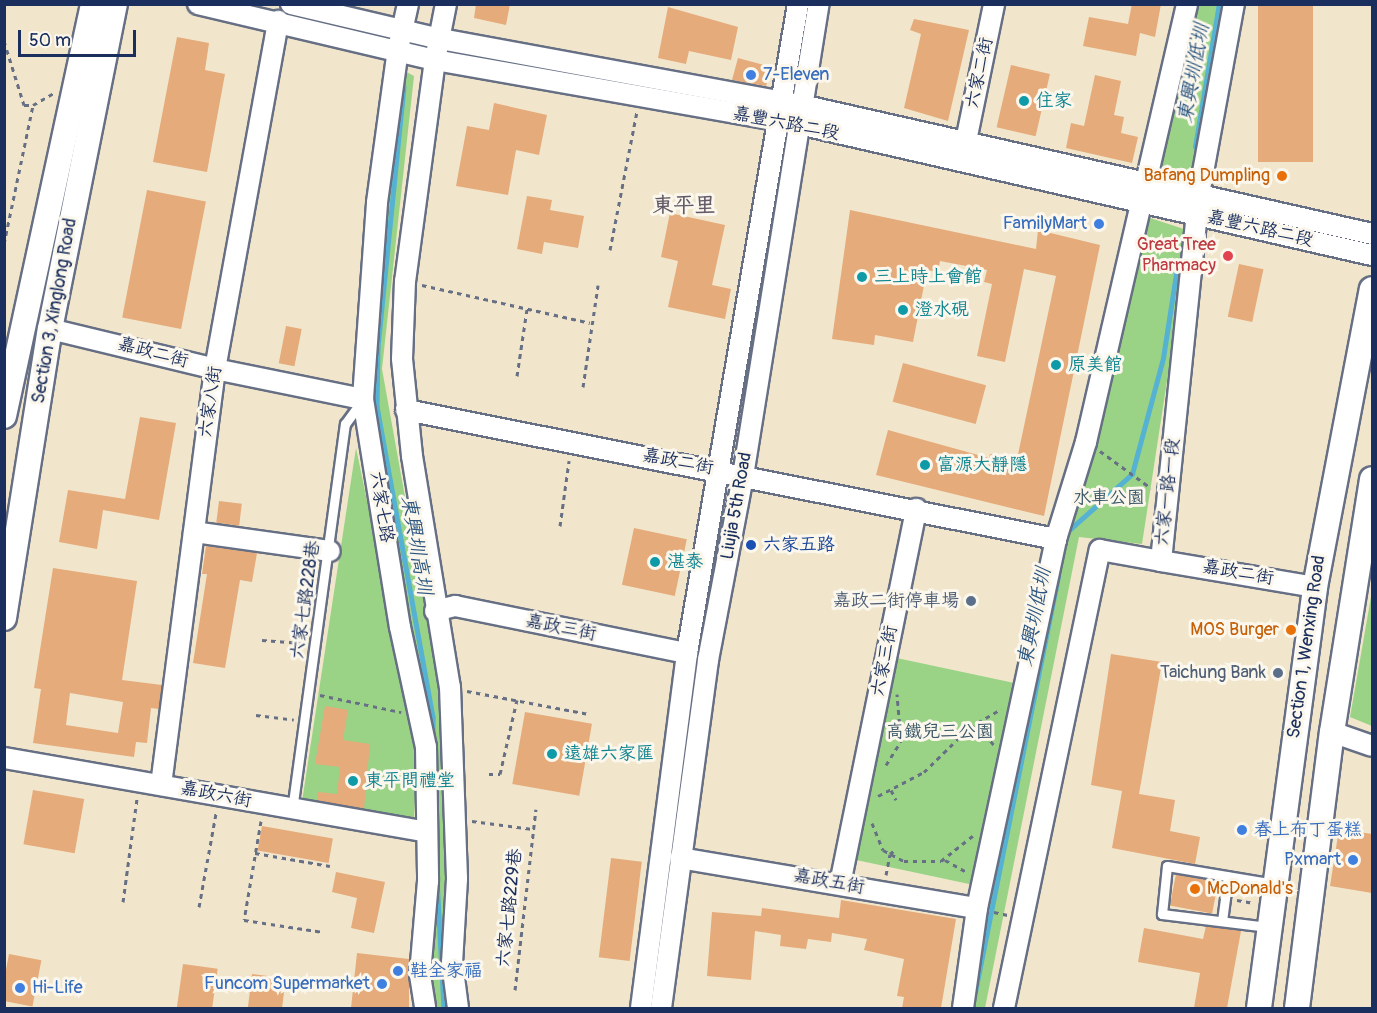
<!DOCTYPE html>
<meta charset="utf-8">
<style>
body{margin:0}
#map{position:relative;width:1377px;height:1013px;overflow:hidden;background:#f1e6cb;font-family:Pangolin,"LXGW WenKai TC",sans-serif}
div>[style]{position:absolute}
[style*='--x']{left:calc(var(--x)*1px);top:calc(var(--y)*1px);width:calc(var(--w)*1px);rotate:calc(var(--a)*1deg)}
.green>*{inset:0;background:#9ad386;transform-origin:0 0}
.stream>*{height:4.5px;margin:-2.25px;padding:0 2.25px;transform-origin:2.25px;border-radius:2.25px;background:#55b2d3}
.building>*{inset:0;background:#e5ab7b;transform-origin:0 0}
.path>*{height:3px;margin-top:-1.5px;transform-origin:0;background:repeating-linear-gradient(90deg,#666f84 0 4.5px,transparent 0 9px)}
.roads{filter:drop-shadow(2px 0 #666f84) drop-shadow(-2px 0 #666f84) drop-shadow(0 2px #666f84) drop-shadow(0 -2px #666f84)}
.service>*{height:9px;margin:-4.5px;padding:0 4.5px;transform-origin:4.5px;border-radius:4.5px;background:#fff}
.minor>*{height:20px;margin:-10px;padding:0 10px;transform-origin:10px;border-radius:10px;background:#fff}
.tertiary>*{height:24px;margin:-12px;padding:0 12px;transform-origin:12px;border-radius:12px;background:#fff}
.dots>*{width:16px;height:16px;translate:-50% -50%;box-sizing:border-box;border:3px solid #fbf7ec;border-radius:50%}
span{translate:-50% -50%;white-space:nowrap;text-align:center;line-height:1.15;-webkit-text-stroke:6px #fbf7ec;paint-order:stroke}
.street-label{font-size:18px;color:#1b2f5e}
.shop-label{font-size:18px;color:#366cbe}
.left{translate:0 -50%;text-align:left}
.right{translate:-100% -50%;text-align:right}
.culture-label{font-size:18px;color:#0d838f}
.food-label{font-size:18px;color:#c56008}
.health-label{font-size:18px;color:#be3a42}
.park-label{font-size:18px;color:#3b5868}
.transit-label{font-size:18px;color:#164399}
.service-label{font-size:18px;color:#4e5e75}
.water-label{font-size:20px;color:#2c5681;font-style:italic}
.quarter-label{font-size:21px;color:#625a68;font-weight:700}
.frame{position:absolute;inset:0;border:6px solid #1b2f5e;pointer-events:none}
.scale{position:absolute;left:18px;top:30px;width:118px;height:27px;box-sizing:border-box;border:3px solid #1b2f5e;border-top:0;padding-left:8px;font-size:18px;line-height:21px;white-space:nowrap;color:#1b2f5e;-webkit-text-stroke:4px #fbf7ec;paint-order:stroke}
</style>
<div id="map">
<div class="green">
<div style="clip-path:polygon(1195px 5px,1228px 5px,1196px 184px,1155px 174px)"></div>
<div style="clip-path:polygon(401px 69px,414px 76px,382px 369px,439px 686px,449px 847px,453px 1008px,432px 1008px,428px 975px,428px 719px,372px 412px,370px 381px)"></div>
<div style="clip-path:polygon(1150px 218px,1190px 231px,1142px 544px,1079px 537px,985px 1008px,965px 1008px,1058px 535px)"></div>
<div style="clip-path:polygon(356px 448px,417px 741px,414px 823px,301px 808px)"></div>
<div style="clip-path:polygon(1372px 591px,1372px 726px,1350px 717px)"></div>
<div style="left:892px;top:657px;width:125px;height:206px;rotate:12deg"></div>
</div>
<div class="stream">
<div style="--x:404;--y:87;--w:262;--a:95.7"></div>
<div style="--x:378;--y:348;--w:58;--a:91"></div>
<div style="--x:377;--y:406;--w:316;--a:79.8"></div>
<div style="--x:433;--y:717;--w:22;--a:90"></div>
<div style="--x:1195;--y:147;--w:145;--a:-80.5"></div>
<div style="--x:1067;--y:532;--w:87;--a:-41.7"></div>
<div style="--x:1132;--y:474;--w:120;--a:-75"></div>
<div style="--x:1163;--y:358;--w:98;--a:-81.2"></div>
<div style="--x:437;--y:879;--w:129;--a:86.9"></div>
<div style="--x:974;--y:997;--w:429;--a:-78.7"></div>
</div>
<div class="building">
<div style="clip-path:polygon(476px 4px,510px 4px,506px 25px,474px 18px)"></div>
<div style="clip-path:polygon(1132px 4px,1161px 4px,1155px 37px,1140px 33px,1136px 56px,1083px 46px,1089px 17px,1128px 24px)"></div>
<div style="left:1258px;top:4px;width:55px;height:158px"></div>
<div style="clip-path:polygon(668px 7px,738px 27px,731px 60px,689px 51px,686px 64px,658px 58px)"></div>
<div style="clip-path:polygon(914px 19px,969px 30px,948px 121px,904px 108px,921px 34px,910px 30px)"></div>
<div style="clip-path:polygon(177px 37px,209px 43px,205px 70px,225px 74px,207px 172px,153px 162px)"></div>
<div style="clip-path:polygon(738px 58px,771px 67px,766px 86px,732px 80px)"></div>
<div style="left:1011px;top:65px;width:40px;height:64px;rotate:13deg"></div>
<div style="clip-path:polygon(1095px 75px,1121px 81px,1114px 115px,1124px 117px,1121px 133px,1138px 137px,1132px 163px,1066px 148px,1071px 123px,1084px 126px)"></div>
<div style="clip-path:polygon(494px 103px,547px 115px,539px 155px,516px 150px,508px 195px,456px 186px,467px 126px,489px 130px)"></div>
<div style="left:147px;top:190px;width:60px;height:130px;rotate:11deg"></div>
<div style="clip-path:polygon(527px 196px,552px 200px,550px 210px,584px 216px,578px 248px,544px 242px,542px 254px,517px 249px)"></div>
<div style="clip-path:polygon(850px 210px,1036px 249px,1038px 230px,1100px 245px,1044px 516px,876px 475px,888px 430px,989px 458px,990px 454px,1017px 459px,1056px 276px,1024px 269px,1005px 362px,977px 356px,992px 284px,984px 282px,987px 270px,940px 261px,938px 272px,927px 270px,913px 342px,875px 335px,874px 345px,832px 339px)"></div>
<div style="clip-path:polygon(670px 213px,725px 225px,712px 285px,731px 289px,725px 319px,668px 307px,678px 261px,661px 257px)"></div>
<div style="left:1239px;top:264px;width:25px;height:54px;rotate:12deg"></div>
<div style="left:286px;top:326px;width:16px;height:38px;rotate:11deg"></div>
<div style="left:903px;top:363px;width:86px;height:40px;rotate:15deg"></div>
<div style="clip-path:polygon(140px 417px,176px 423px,159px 520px,103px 510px,97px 549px,59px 542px,68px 490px,125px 499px)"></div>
<div style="left:219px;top:501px;width:23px;height:22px;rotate:7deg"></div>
<div style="left:634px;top:528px;width:54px;height:58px;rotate:12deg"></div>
<div style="clip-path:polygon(206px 546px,257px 553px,252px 582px,240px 580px,225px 668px,193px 663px,207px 574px,202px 574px)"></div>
<div style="clip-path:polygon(evenodd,53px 568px,137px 581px,122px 680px,162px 685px,159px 709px,151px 708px,147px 743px,136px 742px,134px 757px,33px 743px,41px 689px,34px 688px,53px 568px,70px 693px,123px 702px,118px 733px,66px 725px,70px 693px)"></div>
<div style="clip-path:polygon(1111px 654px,1162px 662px,1139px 794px,1175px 800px,1170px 831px,1200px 837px,1195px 864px,1112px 848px,1122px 791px,1091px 785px)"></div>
<div style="clip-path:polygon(325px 706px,348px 710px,343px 740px,370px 744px,364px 809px,317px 801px,318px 792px,337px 794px,340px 767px,315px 764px)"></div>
<div style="left:525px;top:712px;width:68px;height:73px;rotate:10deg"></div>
<div style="left:33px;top:790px;width:52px;height:55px;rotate:10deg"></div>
<div style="left:262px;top:826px;width:72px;height:25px;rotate:10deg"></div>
<div style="clip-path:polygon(1339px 829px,1372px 834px,1372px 893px,1330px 886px)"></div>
<div style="left:611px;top:858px;width:31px;height:100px;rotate:7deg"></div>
<div style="clip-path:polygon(336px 872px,385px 882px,374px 933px,351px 928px,357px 898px,332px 892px)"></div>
<div style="left:1176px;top:874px;width:43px;height:32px;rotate:11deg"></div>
<div style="clip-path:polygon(841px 900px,956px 919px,941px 1008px,902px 1008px,904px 997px,897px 996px,904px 959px,864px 950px,867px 939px,832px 933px,831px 942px,808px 939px,806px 949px,780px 946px,781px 935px,755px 931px,751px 980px,707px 976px,712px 912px,761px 916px,762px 908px,839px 918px)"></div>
<div style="clip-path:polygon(1206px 926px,1241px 931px,1227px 1008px,1194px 1008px,1200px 973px,1138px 962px,1144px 928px,1203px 939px)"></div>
<div style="clip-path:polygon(357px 953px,409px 959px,409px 1008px,351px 1008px)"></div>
<div style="left:9px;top:954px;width:33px;height:47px;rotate:11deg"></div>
<div style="left:183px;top:964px;width:35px;height:44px;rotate:8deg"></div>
<div style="left:252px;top:974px;width:34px;height:34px;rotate:7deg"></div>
</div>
<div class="path">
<div style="--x:4;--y:41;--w:67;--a:72.6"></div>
<div style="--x:24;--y:105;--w:9;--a:0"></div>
<div style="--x:33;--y:105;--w:24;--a:-30"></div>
<div style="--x:4;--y:244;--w:142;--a:-78.2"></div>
<div style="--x:610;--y:250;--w:142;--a:-79"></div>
<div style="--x:422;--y:285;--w:172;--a:12.7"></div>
<div style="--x:517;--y:376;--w:68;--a:-81.5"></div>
<div style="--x:583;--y:387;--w:103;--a:-81.6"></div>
<div style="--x:1100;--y:451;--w:63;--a:36"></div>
<div style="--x:560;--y:526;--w:66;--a:-82.1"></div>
<div style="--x:262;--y:640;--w:40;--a:4.3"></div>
<div style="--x:467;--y:691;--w:124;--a:10.7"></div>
<div style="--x:320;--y:695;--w:83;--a:11.9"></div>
<div style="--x:256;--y:715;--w:38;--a:7"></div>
<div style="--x:970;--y:727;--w:17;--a:25"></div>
<div style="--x:985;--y:734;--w:14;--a:51"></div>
<div style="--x:886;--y:765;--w:28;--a:-58"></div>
<div style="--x:901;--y:741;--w:47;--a:-94.9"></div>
<div style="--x:489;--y:774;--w:11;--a:0"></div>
<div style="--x:500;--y:774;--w:76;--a:-77.1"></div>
<div style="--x:891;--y:790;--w:11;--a:63"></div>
<div style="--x:878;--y:796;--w:52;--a:-27.6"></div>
<div style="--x:924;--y:772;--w:64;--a:-44.4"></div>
<div style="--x:970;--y:727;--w:36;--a:-30"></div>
<div style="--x:261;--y:821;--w:100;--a:99.7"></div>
<div style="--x:244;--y:920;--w:80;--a:8.6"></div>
<div style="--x:472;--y:821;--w:61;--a:7.6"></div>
<div style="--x:872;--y:823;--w:29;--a:68"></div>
<div style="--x:883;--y:850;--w:24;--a:28"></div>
<div style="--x:904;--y:861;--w:37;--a:0"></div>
<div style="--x:941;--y:861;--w:43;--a:-38.5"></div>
<div style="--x:255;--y:853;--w:76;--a:9.8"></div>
<div style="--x:945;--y:860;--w:26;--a:29"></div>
<div style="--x:886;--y:875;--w:21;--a:-79"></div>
<div style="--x:890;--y:854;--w:9;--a:-41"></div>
<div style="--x:1237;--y:900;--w:17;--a:10"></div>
<div style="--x:123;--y:902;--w:105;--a:-82.3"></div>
<div style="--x:199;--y:907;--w:96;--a:-79.7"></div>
<div style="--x:994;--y:912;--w:14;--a:12"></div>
<div style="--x:515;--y:990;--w:182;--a:-83.4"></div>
</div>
<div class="roads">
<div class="service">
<div style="--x:292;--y:810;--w:390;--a:-82.2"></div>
<div style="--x:345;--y:424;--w:29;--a:-54"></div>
<div style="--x:1222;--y:921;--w:45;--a:-82.4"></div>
<div style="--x:1268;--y:927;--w:107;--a:-173"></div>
<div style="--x:1162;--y:914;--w:48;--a:-84.1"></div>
<div style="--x:1167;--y:866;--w:109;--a:9.5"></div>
</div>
<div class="minor">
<div style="--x:198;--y:4;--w:244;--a:13.3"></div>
<div style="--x:435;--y:60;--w:370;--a:10"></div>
<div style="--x:799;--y:124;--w:588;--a:12.88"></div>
<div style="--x:291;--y:4;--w:153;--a:13.2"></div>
<div style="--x:440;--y:39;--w:367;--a:10.4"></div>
<div style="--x:801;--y:105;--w:585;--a:12.73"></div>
<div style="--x:408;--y:4;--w:46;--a:102.5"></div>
<div style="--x:398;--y:49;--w:155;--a:97.8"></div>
<div style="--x:377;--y:203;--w:196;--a:94.1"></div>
<div style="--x:363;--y:399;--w:231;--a:80.8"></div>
<div style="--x:400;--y:627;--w:123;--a:77.8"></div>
<div style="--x:426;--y:747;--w:134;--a:89.1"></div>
<div style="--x:428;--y:881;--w:94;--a:94.9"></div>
<div style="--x:420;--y:975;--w:33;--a:81"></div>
<div style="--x:446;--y:4;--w:57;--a:101.1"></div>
<div style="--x:435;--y:60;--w:223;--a:97.7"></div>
<div style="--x:405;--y:281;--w:78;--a:92.2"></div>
<div style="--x:402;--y:359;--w:98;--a:84.1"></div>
<div style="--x:412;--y:456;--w:234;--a:80.7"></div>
<div style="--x:450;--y:687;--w:192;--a:87.9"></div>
<div style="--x:457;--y:879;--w:83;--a:93.4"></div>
<div style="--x:452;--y:962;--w:46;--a:82.6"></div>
<div style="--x:966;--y:141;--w:140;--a:-78.4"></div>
<div style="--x:50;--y:329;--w:170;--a:13.6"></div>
<div style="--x:215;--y:369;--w:151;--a:11.5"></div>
<div style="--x:406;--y:410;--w:663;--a:11.23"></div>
<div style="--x:194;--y:532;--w:137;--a:8"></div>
<div style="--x:1161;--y:561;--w:156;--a:9.6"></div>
<div style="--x:435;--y:611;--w:21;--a:-14"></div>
<div style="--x:455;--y:606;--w:237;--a:11.5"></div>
<div style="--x:1332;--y:732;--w:42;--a:19.3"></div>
<div style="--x:4;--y:758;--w:429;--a:9.9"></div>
<div style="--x:161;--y:785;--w:419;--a:-82.6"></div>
<div style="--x:215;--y:369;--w:354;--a:-79.7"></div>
<div style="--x:680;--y:858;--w:301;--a:9.6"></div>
<div style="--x:840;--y:884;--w:383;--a:-78.5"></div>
<div style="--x:641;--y:1008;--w:358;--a:-82.6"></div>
<div style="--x:687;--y:653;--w:658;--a:-80.29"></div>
<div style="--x:661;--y:1008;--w:351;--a:-82.3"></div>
<div style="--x:708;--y:660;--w:187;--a:-79.2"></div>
<div style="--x:743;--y:476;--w:478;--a:-80.9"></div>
<div style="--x:963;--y:1008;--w:101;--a:-82"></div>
<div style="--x:977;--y:908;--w:377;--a:-77.9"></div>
<div style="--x:1056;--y:539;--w:102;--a:-72.8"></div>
<div style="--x:1086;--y:442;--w:449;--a:-77"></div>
<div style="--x:1004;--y:1008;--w:468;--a:-78.2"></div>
<div style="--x:1100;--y:550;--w:62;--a:10.2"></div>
<div style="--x:1161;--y:561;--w:369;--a:-84.1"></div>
<div style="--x:1199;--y:194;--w:193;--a:-79.6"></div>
</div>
<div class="tertiary">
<div style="--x:4;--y:416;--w:422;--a:-77.8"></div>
<div style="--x:4;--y:618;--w:293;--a:-81"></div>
<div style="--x:50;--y:329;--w:331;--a:-78.7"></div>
<div style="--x:1259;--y:1008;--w:425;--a:-82.4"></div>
<div style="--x:1315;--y:587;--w:303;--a:-79.2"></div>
<div style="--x:1297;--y:1008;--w:278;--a:-82.8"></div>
<div style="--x:1332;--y:732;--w:256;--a:-81"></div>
</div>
</div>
<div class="dots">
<div style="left:751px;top:75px;background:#3f7fe0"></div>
<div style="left:1024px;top:101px;background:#0f9aa8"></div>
<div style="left:1282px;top:176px;background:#e8710a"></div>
<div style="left:1099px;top:224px;background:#3f7fe0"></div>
<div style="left:1228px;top:256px;background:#e0444e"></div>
<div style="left:862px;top:277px;background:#0f9aa8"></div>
<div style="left:903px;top:310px;background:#0f9aa8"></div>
<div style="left:1056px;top:365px;background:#0f9aa8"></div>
<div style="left:925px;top:465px;background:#0f9aa8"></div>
<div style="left:751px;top:545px;background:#1a4fb4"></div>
<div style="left:655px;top:562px;background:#0f9aa8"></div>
<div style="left:971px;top:601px;background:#5c6f8a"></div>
<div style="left:1291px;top:630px;background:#e8710a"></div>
<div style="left:1278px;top:673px;background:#5c6f8a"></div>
<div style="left:552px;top:754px;background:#0f9aa8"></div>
<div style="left:353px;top:781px;background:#0f9aa8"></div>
<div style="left:1242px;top:830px;background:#3f7fe0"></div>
<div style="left:1353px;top:860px;background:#3f7fe0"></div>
<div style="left:1195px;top:889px;background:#e8710a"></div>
<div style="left:398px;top:971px;background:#3f7fe0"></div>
<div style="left:382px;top:984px;background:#3f7fe0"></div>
<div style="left:20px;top:988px;background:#3f7fe0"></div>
</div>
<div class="street-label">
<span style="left:980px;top:73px;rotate:-78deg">六家二街</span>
<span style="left:786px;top:124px;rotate:11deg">嘉豐六路二段</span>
<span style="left:1260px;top:229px;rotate:13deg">嘉豐六路二段</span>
<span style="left:55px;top:311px;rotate:-80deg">Section 3, Xinglong Road</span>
<span style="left:153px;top:353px;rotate:15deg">嘉政二街</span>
<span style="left:211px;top:402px;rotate:-82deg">六家八街</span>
<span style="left:678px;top:462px;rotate:11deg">嘉政二街</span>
<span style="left:1168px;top:492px;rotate:-84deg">六家一路一段</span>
<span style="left:737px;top:506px;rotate:-80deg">Liujia 5th Road</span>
<span style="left:381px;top:507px;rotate:81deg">六家七路</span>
<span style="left:1238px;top:573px;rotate:10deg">嘉政二街</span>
<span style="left:306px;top:600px;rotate:-82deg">六家七路228巷</span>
<span style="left:561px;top:628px;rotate:11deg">嘉政三街</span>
<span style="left:1307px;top:647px;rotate:-82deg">Section 1, Wenxing Road</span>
<span style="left:885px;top:661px;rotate:-79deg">六家三街</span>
<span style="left:216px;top:795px;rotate:11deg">嘉政六街</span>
<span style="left:829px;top:882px;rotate:10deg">嘉政五街</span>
<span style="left:510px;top:908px;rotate:-84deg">六家七路229巷</span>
</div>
<div class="shop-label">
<span class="left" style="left:763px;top:75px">7-Eleven</span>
<span class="right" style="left:1087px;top:224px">FamilyMart</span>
<span class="left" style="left:1254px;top:830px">春上布丁蛋糕</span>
<span class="right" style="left:1341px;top:860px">Pxmart</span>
<span class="left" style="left:410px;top:971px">鞋全家福</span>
<span class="right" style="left:370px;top:984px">Funcom Supermarket</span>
<span class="left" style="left:32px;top:988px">Hi-Life</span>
</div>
<div class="culture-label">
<span class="left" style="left:1036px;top:101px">住家</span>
<span class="left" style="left:874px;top:277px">三上時上會館</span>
<span class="left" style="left:915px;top:310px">澄水硯</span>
<span class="left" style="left:1068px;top:365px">原美館</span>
<span class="left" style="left:937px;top:465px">富源大靜隱</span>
<span class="left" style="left:667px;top:562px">湛泰</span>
<span class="left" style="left:564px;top:754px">遠雄六家匯</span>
<span class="left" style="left:365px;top:781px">東平問禮堂</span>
</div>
<div class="food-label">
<span class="right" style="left:1270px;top:176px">Bafang Dumpling</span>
<span class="right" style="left:1279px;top:630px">MOS Burger</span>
<span class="left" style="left:1207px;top:889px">McDonald's</span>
</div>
<div class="health-label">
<span class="right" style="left:1216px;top:256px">Great Tree<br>Pharmacy</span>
</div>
<div class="park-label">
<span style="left:1109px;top:498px">水車公園</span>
<span style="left:940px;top:732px">高鐵兒三公園</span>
</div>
<div class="transit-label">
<span class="left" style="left:763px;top:545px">六家五路</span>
</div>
<div class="service-label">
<span class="right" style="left:959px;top:601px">嘉政二街停車場</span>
<span class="right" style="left:1266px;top:673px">Taichung Bank</span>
</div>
<div class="water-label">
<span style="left:1193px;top:73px;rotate:-80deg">東興圳低圳</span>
<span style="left:417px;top:545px;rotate:80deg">東興圳高圳</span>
<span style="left:1034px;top:617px;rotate:-79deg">東興圳低圳</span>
</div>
<div class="quarter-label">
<span style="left:684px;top:206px">東平里</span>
</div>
<div class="frame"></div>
<div class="scale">50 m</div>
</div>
